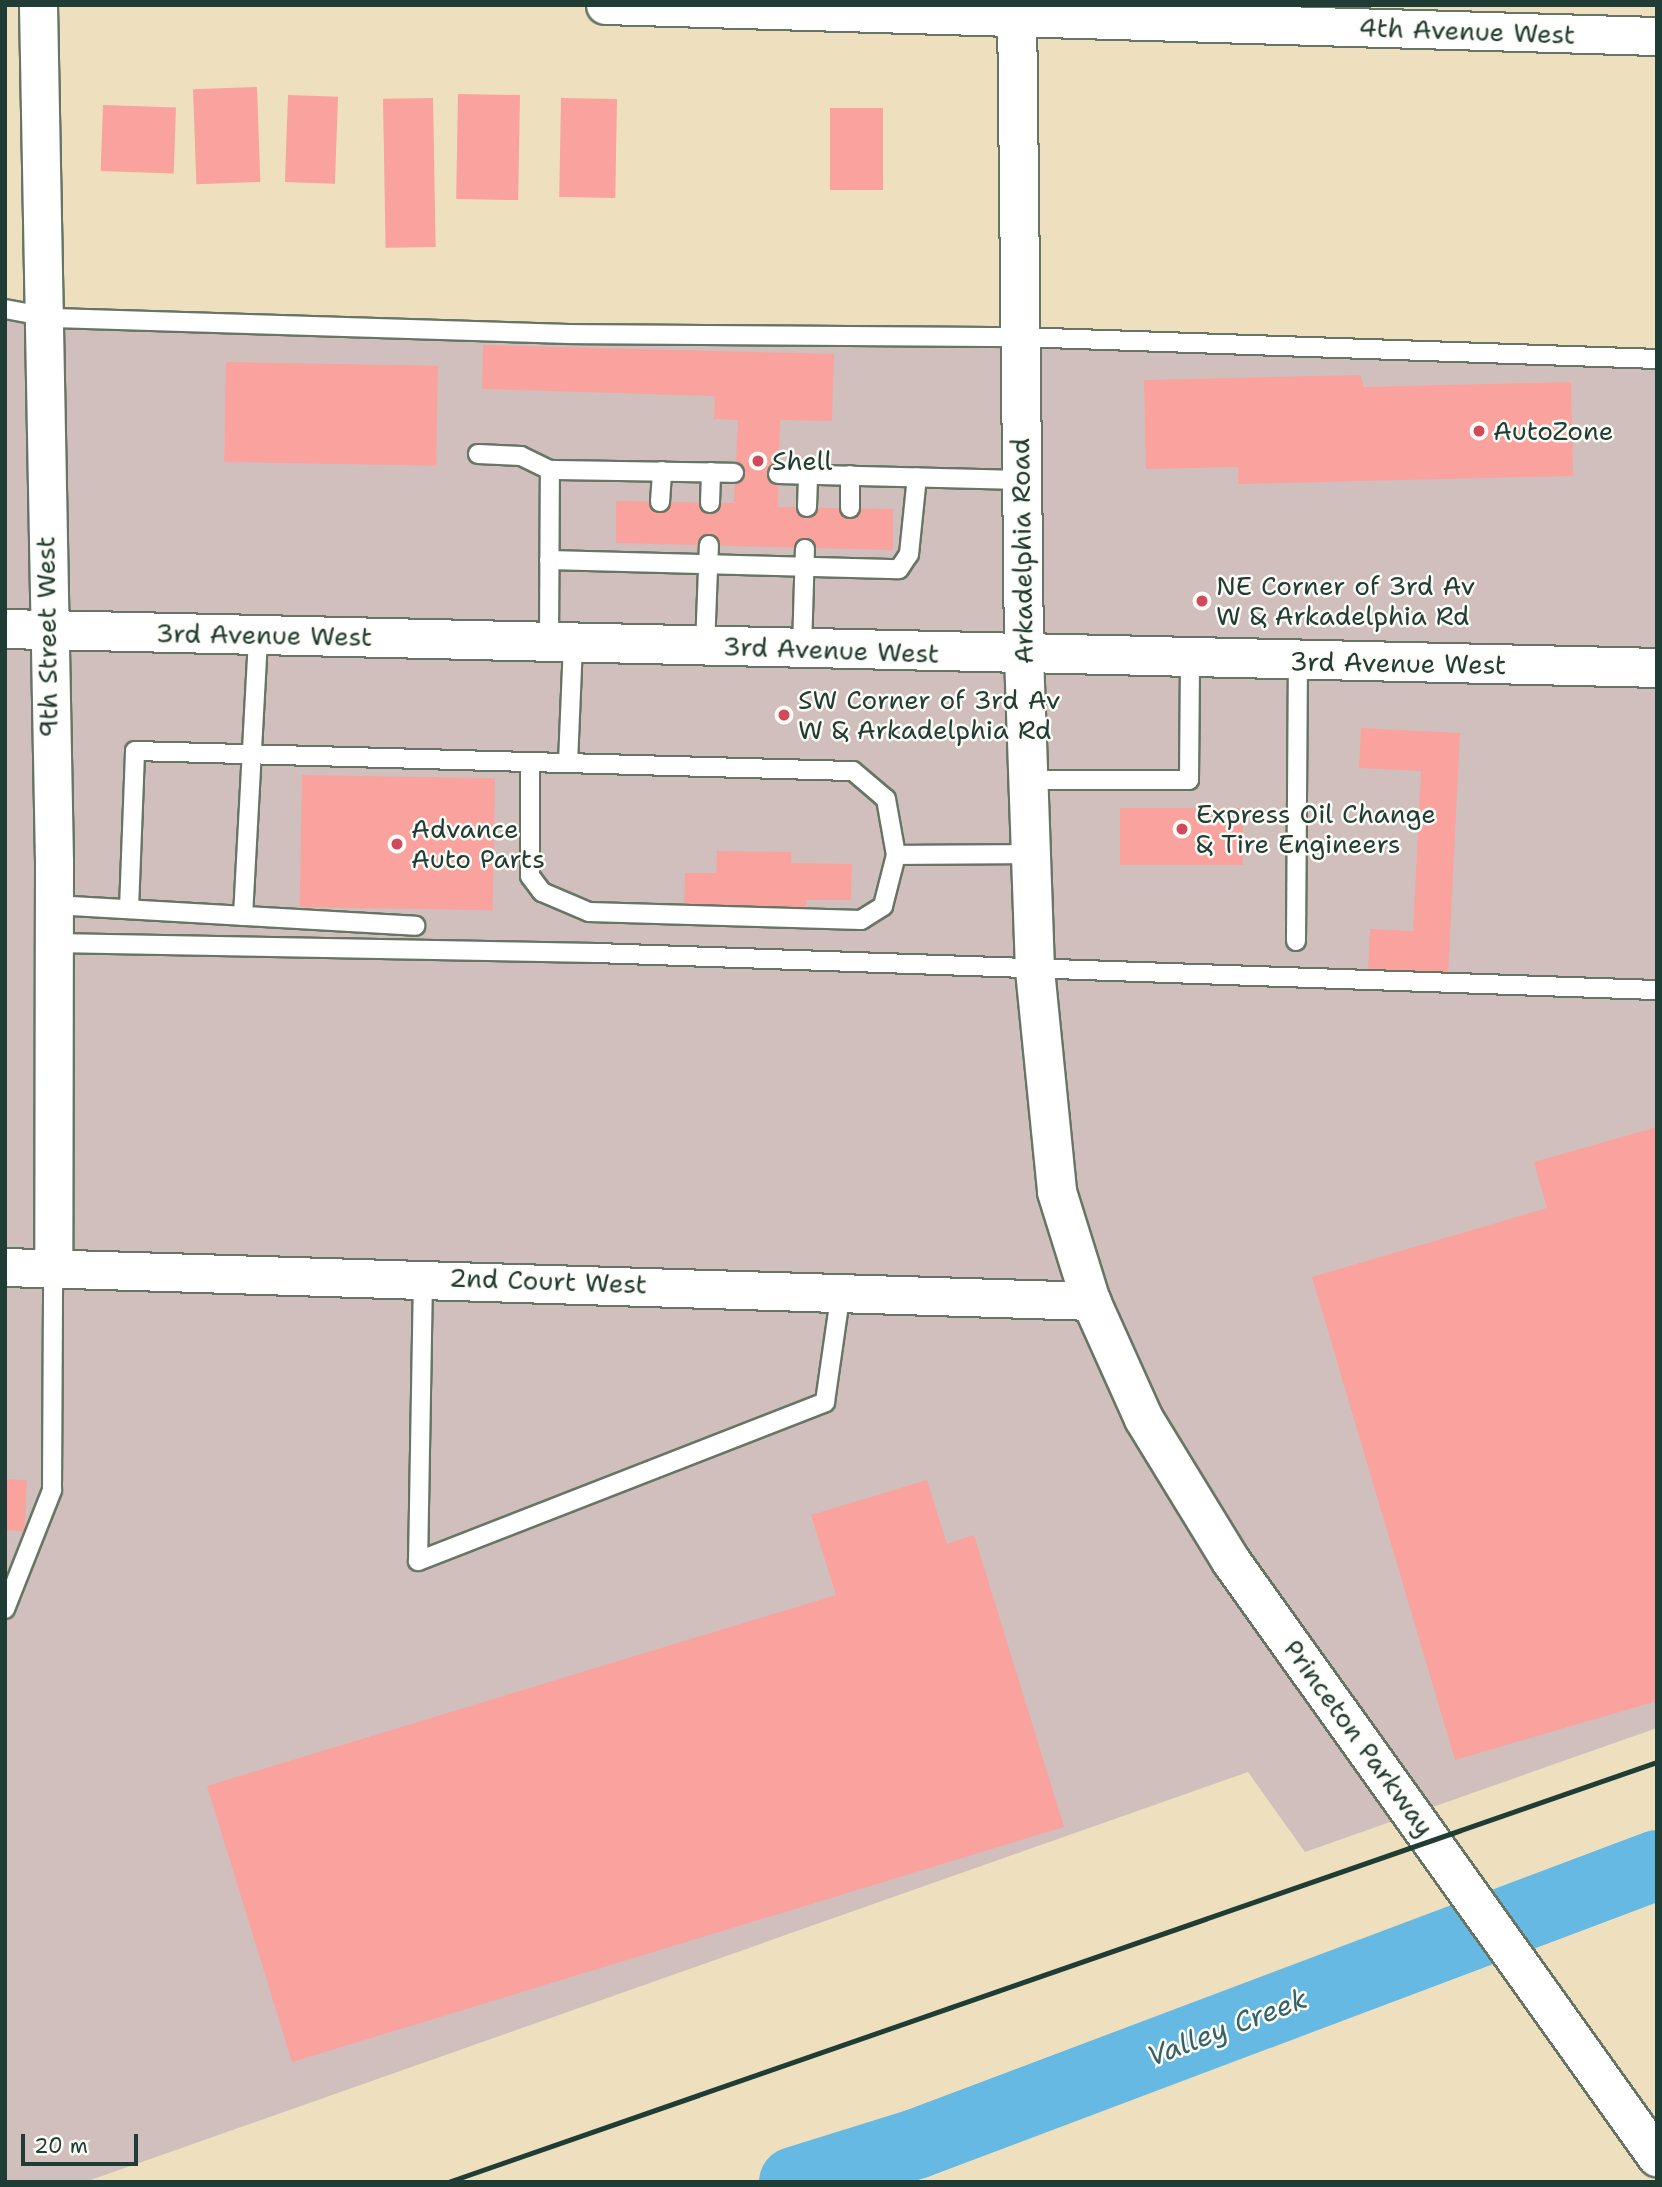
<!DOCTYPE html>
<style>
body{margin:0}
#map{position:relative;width:1662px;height:2187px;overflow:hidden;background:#eedfbe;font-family:"Shantell Sans",sans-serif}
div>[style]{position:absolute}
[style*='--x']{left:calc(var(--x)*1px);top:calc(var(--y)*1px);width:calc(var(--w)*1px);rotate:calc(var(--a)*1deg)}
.industrial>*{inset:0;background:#d1bfbe}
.river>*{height:70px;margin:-35px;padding:0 35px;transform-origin:35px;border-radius:35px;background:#66b9e2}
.building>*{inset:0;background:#f9a29e;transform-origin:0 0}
.roads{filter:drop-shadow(2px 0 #677664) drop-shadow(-2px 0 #677664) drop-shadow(0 2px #677664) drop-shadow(0 -2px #677664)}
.service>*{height:18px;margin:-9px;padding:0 9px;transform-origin:9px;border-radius:9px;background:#fff}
.minor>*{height:37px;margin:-18.5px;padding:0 18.5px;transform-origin:18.5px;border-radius:18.5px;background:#fff}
.secondary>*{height:38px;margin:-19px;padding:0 19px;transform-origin:19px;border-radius:19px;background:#fff}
.primary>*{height:38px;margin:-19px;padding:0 19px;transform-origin:19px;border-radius:19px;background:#fff}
.rail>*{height:5px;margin:-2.5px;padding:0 2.5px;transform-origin:2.5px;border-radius:2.5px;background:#1f3d34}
.dots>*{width:19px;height:19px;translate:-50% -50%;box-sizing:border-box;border:4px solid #fdfcf7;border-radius:50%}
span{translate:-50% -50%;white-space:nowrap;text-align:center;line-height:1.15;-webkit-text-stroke:5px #fdfcf7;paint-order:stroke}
.street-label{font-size:26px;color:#1f3d34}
.poi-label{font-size:26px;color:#1f3d34}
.left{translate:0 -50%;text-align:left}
.water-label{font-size:28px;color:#346268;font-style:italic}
.frame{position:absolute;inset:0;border:7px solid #1f3d34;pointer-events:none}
.scale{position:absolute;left:21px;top:2134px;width:117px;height:32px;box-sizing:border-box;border:4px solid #1f3d34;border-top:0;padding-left:9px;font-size:21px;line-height:24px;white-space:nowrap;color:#1f3d34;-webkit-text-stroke:5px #fdfcf7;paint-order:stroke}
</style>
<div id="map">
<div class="industrial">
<div style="clip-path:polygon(5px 320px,1657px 356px,1657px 1728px,1305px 1852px,1248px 1772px,85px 2182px,5px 2182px)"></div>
</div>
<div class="river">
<div style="--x:794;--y:2182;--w:128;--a:-17.3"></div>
<div style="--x:916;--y:2144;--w:792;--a:-20.63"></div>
</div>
<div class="building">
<div style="left:257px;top:87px;width:95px;height:64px;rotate:88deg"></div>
<div style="left:458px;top:94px;width:62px;height:105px;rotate:1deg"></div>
<div style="left:288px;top:95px;width:50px;height:87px;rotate:2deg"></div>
<div style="left:433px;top:98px;width:149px;height:50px;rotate:89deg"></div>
<div style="left:561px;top:98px;width:56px;height:99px;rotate:1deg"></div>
<div style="left:103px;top:105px;width:73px;height:66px;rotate:2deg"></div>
<div style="left:830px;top:108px;width:53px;height:82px"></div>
<div style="clip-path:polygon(483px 345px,834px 354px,832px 421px,780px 420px,778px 507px,893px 509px,893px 550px,616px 543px,616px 501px,734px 503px,738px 420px,714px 419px,715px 396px,482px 389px)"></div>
<div style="left:226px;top:362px;width:212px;height:100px;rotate:1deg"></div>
<div style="clip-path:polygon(1360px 375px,1364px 387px,1571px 382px,1573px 476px,1238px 484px,1238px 467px,1146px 469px,1144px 380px)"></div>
<div style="clip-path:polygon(1361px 728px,1460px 733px,1448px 977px,1368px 973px,1370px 929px,1413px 931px,1421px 771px,1359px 768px)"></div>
<div style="left:302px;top:775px;width:193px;height:132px;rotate:1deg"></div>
<div style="left:1243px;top:808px;width:57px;height:123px;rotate:90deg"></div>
<div style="clip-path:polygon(717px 851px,791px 852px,791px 863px,852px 864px,851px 900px,806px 900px,806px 911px,684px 909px,685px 873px,716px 873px)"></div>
<div style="clip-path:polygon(1657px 1127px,1657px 1701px,1455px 1760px,1312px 1277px,1547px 1208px,1534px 1162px)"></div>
<div style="left:5px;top:1479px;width:22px;height:51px;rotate:3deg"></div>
<div style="clip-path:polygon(927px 1480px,947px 1544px,974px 1535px,1064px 1827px,292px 2062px,207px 1786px,836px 1595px,811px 1515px)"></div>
</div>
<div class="roads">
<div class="service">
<div style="--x:5;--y:309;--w:50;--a:10.4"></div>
<div style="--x:54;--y:318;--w:515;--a:1.78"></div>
<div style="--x:569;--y:334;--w:449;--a:0.4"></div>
<div style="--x:1018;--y:337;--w:639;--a:1.97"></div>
<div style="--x:478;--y:454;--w:43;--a:2.7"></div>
<div style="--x:521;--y:456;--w:32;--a:26"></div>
<div style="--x:778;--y:474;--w:243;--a:1.4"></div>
<div style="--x:660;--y:502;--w:31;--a:-86"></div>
<div style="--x:710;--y:503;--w:31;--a:-88"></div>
<div style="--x:807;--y:507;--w:32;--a:-88"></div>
<div style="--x:850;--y:508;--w:33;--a:-90"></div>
<div style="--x:549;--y:560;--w:350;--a:1.5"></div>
<div style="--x:899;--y:569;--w:18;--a:-56"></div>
<div style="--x:909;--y:554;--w:77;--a:-84.1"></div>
<div style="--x:549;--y:643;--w:173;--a:-89.7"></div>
<div style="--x:550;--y:470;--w:184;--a:0.9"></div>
<div style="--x:705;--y:647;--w:102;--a:-87.8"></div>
<div style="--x:802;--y:649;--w:100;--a:-88.3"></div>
<div style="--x:530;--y:762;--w:114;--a:90"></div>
<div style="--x:530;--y:876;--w:20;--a:53"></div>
<div style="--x:542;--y:892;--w:51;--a:23.1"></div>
<div style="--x:589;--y:912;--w:272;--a:1.7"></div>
<div style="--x:861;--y:920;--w:26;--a:-32"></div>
<div style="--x:883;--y:906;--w:53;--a:-75.7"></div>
<div style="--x:568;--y:763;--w:120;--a:-87.6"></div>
<div style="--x:1029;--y:780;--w:160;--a:0"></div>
<div style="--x:1189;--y:780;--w:122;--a:-89.5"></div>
<div style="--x:54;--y:905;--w:362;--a:3.3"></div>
<div style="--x:129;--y:909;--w:158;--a:-87.8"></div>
<div style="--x:135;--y:751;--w:718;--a:1.6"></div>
<div style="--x:853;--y:771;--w:43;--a:40.3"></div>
<div style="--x:886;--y:799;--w:57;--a:79.9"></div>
<div style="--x:896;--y:855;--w:135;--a:-0.4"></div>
<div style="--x:243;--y:916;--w:281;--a:-86.9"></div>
<div style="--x:1296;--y:941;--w:280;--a:-89.6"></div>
<div style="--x:54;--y:943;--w:542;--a:1.06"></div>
<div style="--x:596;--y:953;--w:1062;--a:2"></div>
<div style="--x:423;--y:1278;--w:283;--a:91"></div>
<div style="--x:418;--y:1561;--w:437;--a:-21.3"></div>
<div style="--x:825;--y:1402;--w:112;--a:-81.8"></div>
<div style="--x:5;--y:1609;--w:128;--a:-68.4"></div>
<div style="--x:52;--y:1490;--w:221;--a:-89.7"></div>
</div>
<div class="minor">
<div style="--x:38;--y:5;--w:856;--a:88.93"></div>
<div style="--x:54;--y:861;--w:408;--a:90.1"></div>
<div style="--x:605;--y:5;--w:1052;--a:1.69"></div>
<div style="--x:5;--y:1267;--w:1087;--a:1.79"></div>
</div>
<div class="secondary">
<div style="--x:1024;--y:655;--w:315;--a:88"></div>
<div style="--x:1035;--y:970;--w:223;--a:84.3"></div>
<div style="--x:1057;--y:1192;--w:114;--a:72.7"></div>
<div style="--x:1091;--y:1301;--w:129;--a:65.8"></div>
<div style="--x:1144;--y:1419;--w:167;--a:58.5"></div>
<div style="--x:1231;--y:1561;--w:733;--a:54.44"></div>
</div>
<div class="primary">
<div style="--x:1017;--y:5;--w:650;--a:89.38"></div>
<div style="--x:5;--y:629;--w:1652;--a:1.35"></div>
</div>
</div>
<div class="rail">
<div style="--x:448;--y:2182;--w:1280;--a:-19.16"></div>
</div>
<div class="dots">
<div style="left:1479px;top:431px;background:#d1495b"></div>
<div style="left:758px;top:461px;background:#d1495b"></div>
<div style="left:1202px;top:601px;background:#d1495b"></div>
<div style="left:784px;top:715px;background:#d1495b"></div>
<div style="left:1182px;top:829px;background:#d1495b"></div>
<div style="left:397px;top:844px;background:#d1495b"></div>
</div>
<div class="street-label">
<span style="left:1467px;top:31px;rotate:2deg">4th Avenue West</span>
<span style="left:1022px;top:551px;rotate:-91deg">Arkadelphia Road</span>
<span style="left:264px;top:635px;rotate:1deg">3rd Avenue West</span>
<span style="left:47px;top:637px;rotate:-91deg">9th Street West</span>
<span style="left:831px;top:650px;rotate:2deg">3rd Avenue West</span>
<span style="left:1398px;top:663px;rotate:1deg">3rd Avenue West</span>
<span style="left:548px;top:1281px;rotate:2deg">2nd Court West</span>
<span style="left:1359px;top:1738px;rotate:54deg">Princeton Parkway</span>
</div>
<div class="poi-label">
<span class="left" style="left:1493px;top:431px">AutoZone</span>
<span class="left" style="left:772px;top:461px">Shell</span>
<span class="left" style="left:1216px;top:601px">NE Corner of 3rd Av<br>W &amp; Arkadelphia Rd</span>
<span class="left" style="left:798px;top:715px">SW Corner of 3rd Av<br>W &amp; Arkadelphia Rd</span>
<span class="left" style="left:1196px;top:829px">Express Oil Change<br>&amp; Tire Engineers</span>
<span class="left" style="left:411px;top:844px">Advance<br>Auto Parts</span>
</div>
<div class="water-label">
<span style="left:1227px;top:2027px;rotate:-21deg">Valley Creek</span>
</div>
<div class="frame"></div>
<div class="scale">20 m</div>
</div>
